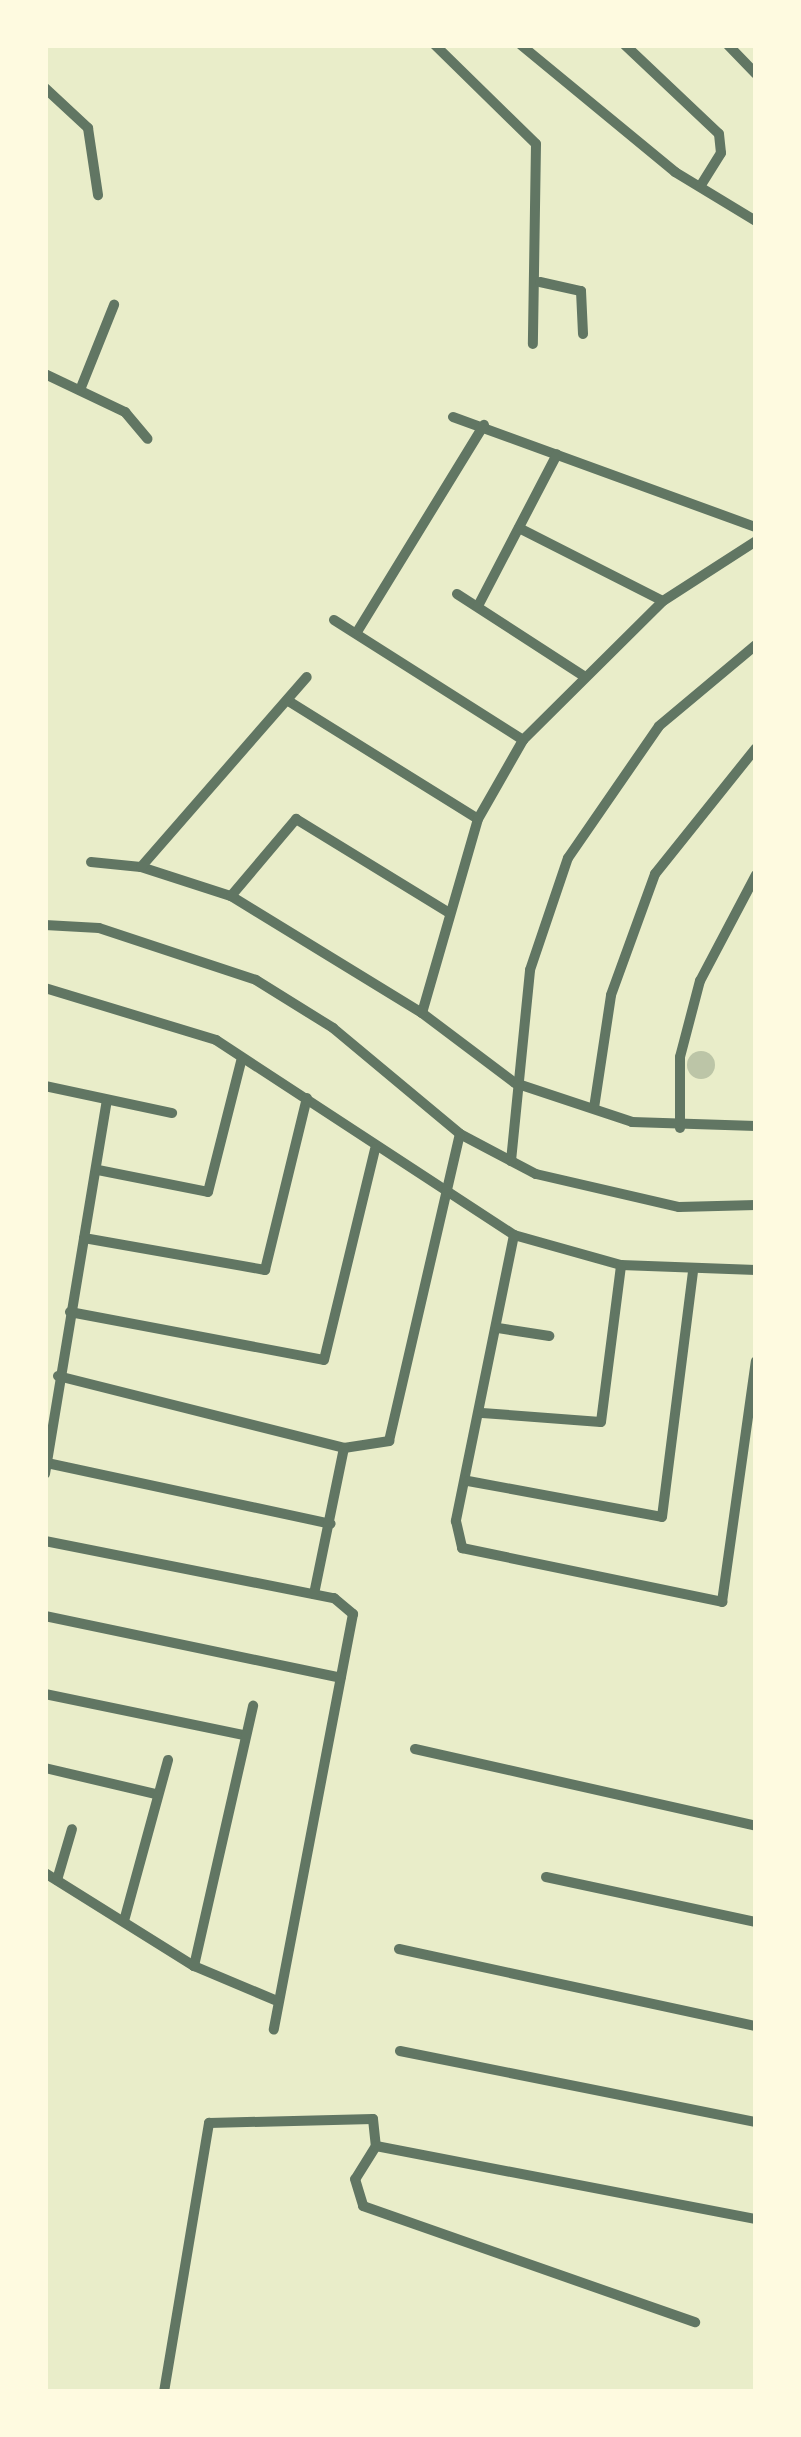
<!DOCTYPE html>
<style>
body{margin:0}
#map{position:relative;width:801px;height:2437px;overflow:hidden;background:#e9edc9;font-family:"Work Sans",sans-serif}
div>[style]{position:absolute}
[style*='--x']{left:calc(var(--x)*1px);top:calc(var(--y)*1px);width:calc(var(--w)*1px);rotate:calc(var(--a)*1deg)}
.building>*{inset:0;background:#bcc5a7}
.round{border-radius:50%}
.minor>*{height:10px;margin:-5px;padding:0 5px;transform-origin:5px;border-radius:5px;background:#617663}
span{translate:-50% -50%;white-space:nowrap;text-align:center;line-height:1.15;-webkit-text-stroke:9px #fefae0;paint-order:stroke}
.frame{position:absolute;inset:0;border:48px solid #fefae0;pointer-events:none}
</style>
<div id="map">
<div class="building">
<div class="round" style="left:687px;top:1051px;width:28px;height:28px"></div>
</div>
<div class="minor">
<div style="--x:435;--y:45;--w:141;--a:44.4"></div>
<div style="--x:536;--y:144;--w:200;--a:90.9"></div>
<div style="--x:521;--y:45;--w:200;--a:39.5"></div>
<div style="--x:675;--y:172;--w:95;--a:31.2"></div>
<div style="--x:625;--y:45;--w:129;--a:43.4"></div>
<div style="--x:719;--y:134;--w:19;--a:84"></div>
<div style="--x:721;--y:153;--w:39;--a:122"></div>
<div style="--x:728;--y:45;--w:40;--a:46"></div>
<div style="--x:45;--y:88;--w:59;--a:42.9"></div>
<div style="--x:88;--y:128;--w:68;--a:81.5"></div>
<div style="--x:540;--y:282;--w:42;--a:12.4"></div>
<div style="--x:581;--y:291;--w:43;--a:87.3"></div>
<div style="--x:45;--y:374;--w:89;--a:25.4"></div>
<div style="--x:125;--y:412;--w:35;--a:50"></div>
<div style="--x:80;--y:390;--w:92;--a:-68.2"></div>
<div style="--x:453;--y:417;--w:322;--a:20"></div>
<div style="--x:519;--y:528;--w:161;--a:26.9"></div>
<div style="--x:457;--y:594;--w:149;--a:32.9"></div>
<div style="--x:478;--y:606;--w:171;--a:-62.5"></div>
<div style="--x:334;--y:620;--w:224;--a:32.4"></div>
<div style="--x:357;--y:632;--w:243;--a:-58.5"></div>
<div style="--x:290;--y:702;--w:221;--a:31.9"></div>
<div style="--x:91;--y:862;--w:50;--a:5.7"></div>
<div style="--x:141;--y:867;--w:95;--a:17.9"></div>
<div style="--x:231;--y:896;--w:224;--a:31.5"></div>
<div style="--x:422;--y:1013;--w:116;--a:37"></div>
<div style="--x:515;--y:1083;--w:123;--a:18.4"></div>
<div style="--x:632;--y:1122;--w:124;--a:1.8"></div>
<div style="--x:141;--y:867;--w:252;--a:-48.9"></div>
<div style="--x:231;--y:896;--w:101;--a:-49.8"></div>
<div style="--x:296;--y:819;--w:178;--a:31.5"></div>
<div style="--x:45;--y:925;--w:54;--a:3.2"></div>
<div style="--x:99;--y:928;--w:165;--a:18.3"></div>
<div style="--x:256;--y:980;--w:91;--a:31.9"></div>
<div style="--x:333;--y:1028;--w:165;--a:39.8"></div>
<div style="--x:460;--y:1134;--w:86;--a:27.8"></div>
<div style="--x:536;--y:1174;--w:147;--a:13"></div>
<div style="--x:679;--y:1207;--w:77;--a:-1.5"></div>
<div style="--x:45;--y:988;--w:179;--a:16.9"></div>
<div style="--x:216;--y:1040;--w:356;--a:33.2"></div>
<div style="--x:514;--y:1235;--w:111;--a:15.7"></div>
<div style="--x:621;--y:1265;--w:135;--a:2.1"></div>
<div style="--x:422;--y:1013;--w:202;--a:-73.9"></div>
<div style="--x:478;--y:819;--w:91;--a:-60.3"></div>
<div style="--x:523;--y:740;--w:197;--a:-44.8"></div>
<div style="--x:663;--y:601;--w:111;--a:-32.8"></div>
<div style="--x:45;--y:1086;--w:130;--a:12"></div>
<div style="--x:594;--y:1108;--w:114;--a:-81.4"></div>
<div style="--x:611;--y:995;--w:129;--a:-70"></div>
<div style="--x:655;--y:874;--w:161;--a:-51.3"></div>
<div style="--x:680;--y:1128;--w:71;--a:-90"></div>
<div style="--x:680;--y:1057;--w:79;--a:-75.3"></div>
<div style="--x:700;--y:981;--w:120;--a:-62.2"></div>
<div style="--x:511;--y:1161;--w:192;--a:-84.3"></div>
<div style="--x:530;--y:970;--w:118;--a:-71.3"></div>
<div style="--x:568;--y:858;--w:160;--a:-55.4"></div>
<div style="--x:659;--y:726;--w:126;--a:-39.9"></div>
<div style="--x:98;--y:1170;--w:112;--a:11.3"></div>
<div style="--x:208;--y:1192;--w:138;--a:-75.8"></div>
<div style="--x:514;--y:1235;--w:292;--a:101.5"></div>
<div style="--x:456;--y:1521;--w:28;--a:77"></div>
<div style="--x:462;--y:1548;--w:266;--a:11.7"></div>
<div style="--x:722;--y:1602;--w:243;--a:-82"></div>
<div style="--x:84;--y:1238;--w:184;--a:10"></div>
<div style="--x:265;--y:1270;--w:177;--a:-76.3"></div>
<div style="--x:70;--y:1312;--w:258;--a:10.7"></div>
<div style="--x:324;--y:1360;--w:217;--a:-76.4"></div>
<div style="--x:498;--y:1328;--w:52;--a:8.9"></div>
<div style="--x:58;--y:1376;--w:295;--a:14.1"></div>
<div style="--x:344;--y:1448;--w:46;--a:-8.8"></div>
<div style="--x:389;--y:1441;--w:315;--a:-77"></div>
<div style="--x:482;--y:1413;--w:119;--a:4.3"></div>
<div style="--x:601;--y:1422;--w:158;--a:-82.7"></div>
<div style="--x:47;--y:1463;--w:290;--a:12.1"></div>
<div style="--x:45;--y:1474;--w:379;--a:-80.6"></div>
<div style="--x:468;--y:1481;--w:197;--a:10.5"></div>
<div style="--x:662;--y:1517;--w:246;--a:-82.8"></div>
<div style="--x:45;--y:1541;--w:295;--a:11.2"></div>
<div style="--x:334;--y:1598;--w:25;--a:40"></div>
<div style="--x:353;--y:1614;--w:423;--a:100.8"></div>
<div style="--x:314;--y:1594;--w:149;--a:-78.4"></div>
<div style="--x:45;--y:1616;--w:302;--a:11.8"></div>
<div style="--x:45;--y:1694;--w:202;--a:11.7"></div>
<div style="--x:415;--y:1749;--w:350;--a:12.7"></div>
<div style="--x:45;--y:1768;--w:114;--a:13.2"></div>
<div style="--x:45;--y:1873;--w:176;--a:32"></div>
<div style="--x:194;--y:1966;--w:88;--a:22.8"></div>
<div style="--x:546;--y:1877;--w:215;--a:12.1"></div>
<div style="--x:57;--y:1880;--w:53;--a:-73.6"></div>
<div style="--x:124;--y:1921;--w:167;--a:-74.7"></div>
<div style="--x:399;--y:1949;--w:365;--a:12.2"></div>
<div style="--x:194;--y:1966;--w:267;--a:-77.2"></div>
<div style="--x:400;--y:2051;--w:363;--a:11.3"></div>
<div style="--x:376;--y:2146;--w:39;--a:122"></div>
<div style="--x:355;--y:2179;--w:28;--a:73"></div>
<div style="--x:363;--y:2206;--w:352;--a:19.3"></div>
<div style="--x:164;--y:2392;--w:273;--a:-80.5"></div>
<div style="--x:209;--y:2123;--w:164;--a:-1.4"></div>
<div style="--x:373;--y:2119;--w:27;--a:84"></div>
<div style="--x:376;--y:2146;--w:387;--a:10.9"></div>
</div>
<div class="frame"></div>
</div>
